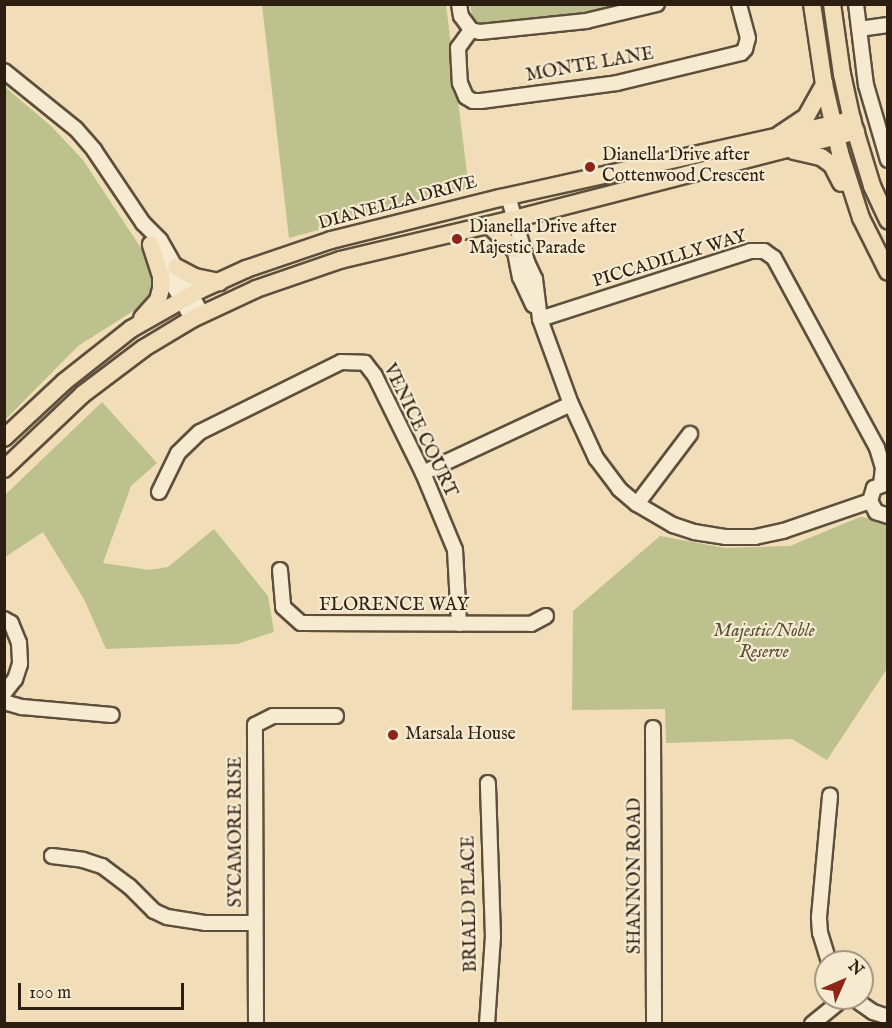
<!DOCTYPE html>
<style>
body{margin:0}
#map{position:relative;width:892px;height:1028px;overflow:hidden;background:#f1deb8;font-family:"IM FELL English",serif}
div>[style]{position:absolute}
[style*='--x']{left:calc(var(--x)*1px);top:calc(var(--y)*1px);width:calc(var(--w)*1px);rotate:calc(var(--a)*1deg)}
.green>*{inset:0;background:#bcc18d}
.roads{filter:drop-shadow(2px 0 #5d4f3c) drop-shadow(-2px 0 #5d4f3c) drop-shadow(0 2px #5d4f3c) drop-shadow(0 -2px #5d4f3c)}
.minor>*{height:14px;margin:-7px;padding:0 7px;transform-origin:7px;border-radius:7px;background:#f6ead1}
.major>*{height:16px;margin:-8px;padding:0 8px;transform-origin:8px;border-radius:8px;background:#f1deb8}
.dots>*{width:16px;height:16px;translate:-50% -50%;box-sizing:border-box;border:3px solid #f6ead1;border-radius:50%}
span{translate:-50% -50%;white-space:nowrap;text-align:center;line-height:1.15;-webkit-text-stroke:4.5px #f6ead1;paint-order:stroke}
.street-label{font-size:18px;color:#2c1f12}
.poi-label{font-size:18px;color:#2c1f12}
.left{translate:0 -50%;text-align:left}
.park-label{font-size:18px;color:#575037;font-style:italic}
.frame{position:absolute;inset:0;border:6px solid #2c1f12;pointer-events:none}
.north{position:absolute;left:814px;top:950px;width:60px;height:60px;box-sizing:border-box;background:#f6ead1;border:2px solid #a59985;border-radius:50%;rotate:45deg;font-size:16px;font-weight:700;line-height:24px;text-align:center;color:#2c1f12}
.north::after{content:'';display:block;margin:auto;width:21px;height:27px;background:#8f2418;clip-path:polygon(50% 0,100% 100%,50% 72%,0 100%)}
.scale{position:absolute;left:18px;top:983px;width:166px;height:27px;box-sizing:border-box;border:3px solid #2c1f12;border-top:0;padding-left:8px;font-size:18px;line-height:21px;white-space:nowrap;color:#2c1f12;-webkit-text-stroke:4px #f6ead1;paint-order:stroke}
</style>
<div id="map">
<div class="green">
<div style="clip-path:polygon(262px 5px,446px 5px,469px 189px,289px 238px)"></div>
<div style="clip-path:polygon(470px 5px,622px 5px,595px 12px,483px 24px,473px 21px)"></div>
<div style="clip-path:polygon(5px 87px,51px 126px,83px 160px,168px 289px,78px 346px,5px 420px)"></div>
<div style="clip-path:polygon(102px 402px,157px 463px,131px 486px,103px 563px,149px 570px,168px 567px,214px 529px,268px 596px,274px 632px,237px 644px,106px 649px,84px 599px,43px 532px,5px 557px,5px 495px)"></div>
<div style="clip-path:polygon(860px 517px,887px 520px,887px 669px,827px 760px,792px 739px,666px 743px,665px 709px,572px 710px,573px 611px,660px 536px,725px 548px,790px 546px)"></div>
</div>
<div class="roads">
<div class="minor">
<div style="--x:459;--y:4;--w:12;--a:81"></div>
<div style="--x:461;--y:16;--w:17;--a:54"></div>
<div style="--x:471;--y:30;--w:9;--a:13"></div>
<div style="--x:480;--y:32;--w:107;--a:-5.9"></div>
<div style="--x:586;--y:21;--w:73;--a:-13.5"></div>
<div style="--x:856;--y:4;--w:82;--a:83"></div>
<div style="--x:866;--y:85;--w:78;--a:73.7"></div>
<div style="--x:859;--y:29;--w:29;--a:-8"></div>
<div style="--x:471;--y:30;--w:22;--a:126"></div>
<div style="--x:458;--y:48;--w:35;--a:87"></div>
<div style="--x:460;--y:83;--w:15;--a:67"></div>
<div style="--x:466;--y:97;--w:8;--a:30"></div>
<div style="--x:473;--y:101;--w:8;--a:0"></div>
<div style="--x:481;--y:101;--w:137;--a:-7.5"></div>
<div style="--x:617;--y:83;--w:128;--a:-13.6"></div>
<div style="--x:741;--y:53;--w:6;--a:-45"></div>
<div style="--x:745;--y:49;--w:11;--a:-75"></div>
<div style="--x:748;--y:38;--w:35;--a:-105"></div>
<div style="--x:4;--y:71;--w:92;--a:38.9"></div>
<div style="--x:76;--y:129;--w:28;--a:49"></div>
<div style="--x:94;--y:150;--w:88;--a:56.1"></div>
<div style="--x:143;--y:223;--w:24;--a:45"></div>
<div style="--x:160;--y:240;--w:85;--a:60.4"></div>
<div style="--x:508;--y:196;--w:69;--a:73.9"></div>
<div style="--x:527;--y:262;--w:19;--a:65"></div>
<div style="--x:535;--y:279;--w:40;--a:82.9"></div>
<div style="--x:540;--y:319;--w:90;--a:70"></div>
<div style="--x:571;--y:404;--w:60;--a:65.2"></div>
<div style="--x:596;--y:458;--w:39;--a:53"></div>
<div style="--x:619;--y:489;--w:23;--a:40"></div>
<div style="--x:637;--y:504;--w:42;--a:30.3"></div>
<div style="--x:673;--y:525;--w:22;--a:18"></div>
<div style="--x:694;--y:532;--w:31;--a:9"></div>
<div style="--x:725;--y:537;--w:30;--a:0"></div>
<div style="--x:755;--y:537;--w:29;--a:-12"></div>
<div style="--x:783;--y:531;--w:92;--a:-19"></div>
<div style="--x:514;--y:247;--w:31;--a:79"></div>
<div style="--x:520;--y:277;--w:31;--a:65"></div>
<div style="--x:161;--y:263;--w:64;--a:61"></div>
<div style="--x:540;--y:319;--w:221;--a:-17.9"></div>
<div style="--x:750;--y:251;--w:14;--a:0"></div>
<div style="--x:764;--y:251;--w:12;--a:35"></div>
<div style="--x:774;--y:258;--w:216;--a:61.5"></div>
<div style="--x:877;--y:448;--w:21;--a:73"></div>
<div style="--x:883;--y:468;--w:16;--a:97"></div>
<div style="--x:423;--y:473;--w:163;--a:-25"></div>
<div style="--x:888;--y:483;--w:15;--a:160"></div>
<div style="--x:874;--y:488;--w:14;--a:107"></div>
<div style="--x:870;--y:501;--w:13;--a:61"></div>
<div style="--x:876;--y:512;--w:13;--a:18"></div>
<div style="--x:159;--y:492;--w:43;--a:-64"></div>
<div style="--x:178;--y:453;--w:30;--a:-44"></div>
<div style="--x:200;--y:432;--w:157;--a:-26.4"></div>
<div style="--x:341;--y:362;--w:24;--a:2"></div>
<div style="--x:365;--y:363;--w:16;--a:52"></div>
<div style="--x:375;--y:376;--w:108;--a:63.7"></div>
<div style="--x:423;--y:473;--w:83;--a:67.4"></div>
<div style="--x:455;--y:550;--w:74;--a:86.9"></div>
<div style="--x:637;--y:504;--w:88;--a:-52.9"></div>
<div style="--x:280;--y:570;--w:37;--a:85"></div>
<div style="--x:283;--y:607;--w:24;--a:42"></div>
<div style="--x:301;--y:623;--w:230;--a:0.2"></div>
<div style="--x:531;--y:624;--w:17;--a:-28"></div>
<div style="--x:4;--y:619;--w:8;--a:30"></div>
<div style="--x:11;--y:623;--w:22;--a:68"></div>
<div style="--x:19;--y:643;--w:21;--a:87"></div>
<div style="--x:20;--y:664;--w:16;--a:108"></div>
<div style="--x:15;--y:679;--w:18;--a:128"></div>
<div style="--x:4;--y:702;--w:19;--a:16"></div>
<div style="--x:22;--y:707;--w:90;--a:5.1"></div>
<div style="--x:653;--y:728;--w:296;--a:89.8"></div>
<div style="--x:52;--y:856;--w:31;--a:7"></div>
<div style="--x:83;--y:860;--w:20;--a:18"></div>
<div style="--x:102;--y:866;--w:34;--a:37"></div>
<div style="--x:129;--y:886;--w:35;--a:45"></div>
<div style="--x:154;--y:911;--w:14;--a:25"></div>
<div style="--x:167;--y:917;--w:38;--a:9"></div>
<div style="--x:205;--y:923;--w:50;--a:0"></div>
<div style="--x:829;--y:962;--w:30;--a:-107"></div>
<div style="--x:820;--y:933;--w:16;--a:-94"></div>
<div style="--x:819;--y:917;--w:122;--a:-84.8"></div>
<div style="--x:853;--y:998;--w:24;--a:35"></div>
<div style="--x:873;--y:1012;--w:16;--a:18"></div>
<div style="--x:256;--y:1024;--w:299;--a:-90.2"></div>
<div style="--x:255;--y:725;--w:20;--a:-27"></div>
<div style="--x:273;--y:716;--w:63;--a:0"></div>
<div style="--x:487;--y:1024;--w:87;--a:-86.1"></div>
<div style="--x:493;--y:937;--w:154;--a:-91.9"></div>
<div style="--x:812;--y:1024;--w:41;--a:-39.1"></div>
</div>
<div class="major">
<div style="--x:812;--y:4;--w:81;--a:81.5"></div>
<div style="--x:824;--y:84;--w:71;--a:76.9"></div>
<div style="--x:840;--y:153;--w:68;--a:72.1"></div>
<div style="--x:861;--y:218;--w:60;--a:63.4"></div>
<div style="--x:832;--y:4;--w:71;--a:81.9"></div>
<div style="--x:842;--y:74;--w:47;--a:77.7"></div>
<div style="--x:852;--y:120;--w:69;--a:73.1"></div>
<div style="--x:872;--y:186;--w:38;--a:65"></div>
<div style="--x:779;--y:135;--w:32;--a:-34"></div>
<div style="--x:806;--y:117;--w:38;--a:-61"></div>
<div style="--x:794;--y:151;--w:28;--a:13"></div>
<div style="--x:821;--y:157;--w:14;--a:36"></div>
<div style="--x:832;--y:165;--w:20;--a:63"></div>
<div style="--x:489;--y:225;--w:35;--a:44"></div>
<div style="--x:176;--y:267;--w:21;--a:28"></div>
<div style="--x:195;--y:277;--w:25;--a:12"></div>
<div style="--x:142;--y:318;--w:24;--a:-48"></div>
<div style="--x:158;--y:300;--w:11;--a:-75"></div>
<div style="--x:161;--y:289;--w:13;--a:-90"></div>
<div style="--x:161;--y:276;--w:33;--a:-108"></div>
<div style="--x:4;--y:438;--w:82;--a:-43"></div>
<div style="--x:64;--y:382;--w:85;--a:-38.3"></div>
<div style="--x:131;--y:329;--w:79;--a:-29.5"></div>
<div style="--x:200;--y:290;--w:51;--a:-24.5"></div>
<div style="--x:246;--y:269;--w:90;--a:-18.8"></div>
<div style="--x:331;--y:240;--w:174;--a:-14"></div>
<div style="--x:500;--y:198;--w:361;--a:-12.5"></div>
<div style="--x:4;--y:469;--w:109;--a:-43.5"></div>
<div style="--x:83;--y:394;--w:76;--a:-37"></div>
<div style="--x:144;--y:348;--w:56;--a:-31.1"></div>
<div style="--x:192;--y:319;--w:71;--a:-25.1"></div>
<div style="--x:256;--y:289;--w:89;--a:-19"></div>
<div style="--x:340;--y:260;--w:179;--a:-13.3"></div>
<div style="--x:514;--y:219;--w:353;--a:-14.4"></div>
</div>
</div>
<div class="dots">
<div style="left:590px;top:167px;background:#8f2418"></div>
<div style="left:457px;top:239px;background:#8f2418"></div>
<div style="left:393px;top:735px;background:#8f2418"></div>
</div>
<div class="street-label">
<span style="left:590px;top:66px;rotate:-10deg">MONTE LANE</span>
<span style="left:398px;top:204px;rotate:-15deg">DIANELLA DRIVE</span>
<span style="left:670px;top:260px;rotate:-17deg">PICCADILLY WAY</span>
<span style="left:419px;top:431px;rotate:64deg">VENICE COURT</span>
<span style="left:394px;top:606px">FLORENCE WAY</span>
<span style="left:237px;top:832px;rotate:-90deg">SYCAMORE RISE</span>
<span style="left:636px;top:876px;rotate:-90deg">SHANNON ROAD</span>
<span style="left:471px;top:904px;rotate:-91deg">BRIALD PLACE</span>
</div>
<div class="poi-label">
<span class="left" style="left:602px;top:167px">Dianella Drive after<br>Cottenwood Crescent</span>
<span class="left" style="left:469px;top:239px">Dianella Drive after<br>Majestic Parade</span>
<span class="left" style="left:405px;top:735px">Marsala House</span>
</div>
<div class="park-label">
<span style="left:764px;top:643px">Majestic/Noble<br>Reserve</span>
</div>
<div class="frame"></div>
<div class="north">N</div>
<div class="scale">100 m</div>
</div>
